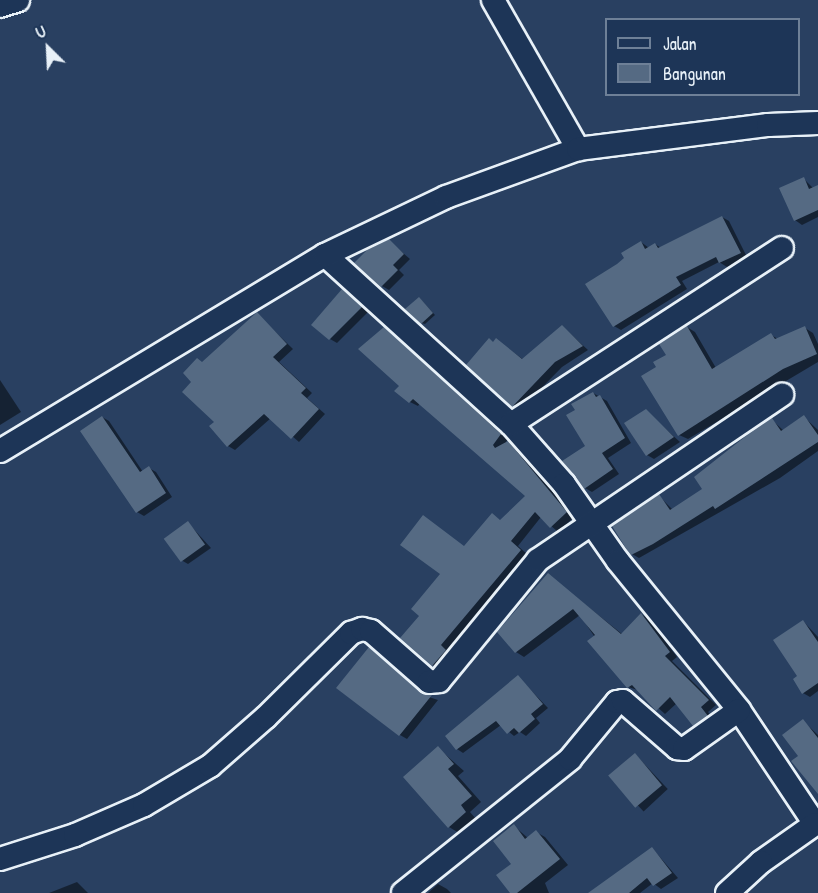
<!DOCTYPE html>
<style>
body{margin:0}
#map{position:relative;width:818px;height:893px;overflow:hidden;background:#294061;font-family:"Patrick Hand",sans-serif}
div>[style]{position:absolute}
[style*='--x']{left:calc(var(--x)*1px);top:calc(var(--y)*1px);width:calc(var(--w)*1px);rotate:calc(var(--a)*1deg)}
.shadow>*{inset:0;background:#0007;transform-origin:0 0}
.building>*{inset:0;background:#556a83;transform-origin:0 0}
.roads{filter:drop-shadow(2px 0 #e8f1f8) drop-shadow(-2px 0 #e8f1f8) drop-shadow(0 2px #e8f1f8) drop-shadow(0 -2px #e8f1f8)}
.street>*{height:22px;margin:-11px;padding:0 11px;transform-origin:11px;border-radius:11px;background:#1d3557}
span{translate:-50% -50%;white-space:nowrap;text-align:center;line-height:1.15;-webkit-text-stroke:4.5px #1d3557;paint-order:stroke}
.legend{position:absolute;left:605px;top:18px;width:195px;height:78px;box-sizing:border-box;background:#1d3557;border:2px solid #6e8097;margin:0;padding:8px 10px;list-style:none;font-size:18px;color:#e8f1f8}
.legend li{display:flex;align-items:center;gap:12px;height:30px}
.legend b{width:30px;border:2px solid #6e8097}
.north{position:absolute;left:18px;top:18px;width:60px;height:60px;-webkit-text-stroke:4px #1d3557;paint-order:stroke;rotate:336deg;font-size:16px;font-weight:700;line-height:24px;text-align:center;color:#e8f1f8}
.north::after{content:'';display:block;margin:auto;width:21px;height:27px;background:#e8f1f8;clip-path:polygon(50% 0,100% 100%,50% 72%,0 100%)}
</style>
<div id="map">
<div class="shadow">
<div style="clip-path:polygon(804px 179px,814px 189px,818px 187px,818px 217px,802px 225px,795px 220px)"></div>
<div style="clip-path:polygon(722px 217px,729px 221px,747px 257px,727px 267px,719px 262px,682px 281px,687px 289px,621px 330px,614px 326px,617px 266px,641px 242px,649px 248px,655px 244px,661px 248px)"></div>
<div style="clip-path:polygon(389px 241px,410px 259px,399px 270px,404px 275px,389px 290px,382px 286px)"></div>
<div style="clip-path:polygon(342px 291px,368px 312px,337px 343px,330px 339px)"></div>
<div style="clip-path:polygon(422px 301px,435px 315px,425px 324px,422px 323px)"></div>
<div style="clip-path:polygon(257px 314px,293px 349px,279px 362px,312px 393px,307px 398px,325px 414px,299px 442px,271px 418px,235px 450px,228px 446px,193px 382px,203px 363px)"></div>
<div style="clip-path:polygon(563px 327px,588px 350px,562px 367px,520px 410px,468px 365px,496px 340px,524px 360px)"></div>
<div style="clip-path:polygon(687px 327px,695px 332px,716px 368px,771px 335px,778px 339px,805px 328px,813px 333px,818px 344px,818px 362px,688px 439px,679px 435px,658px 368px)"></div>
<div style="clip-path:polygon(384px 329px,508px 439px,506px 442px,516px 447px,574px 517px,558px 532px,541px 517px,518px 546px,528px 555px,448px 650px,453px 655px,440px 670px,433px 665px,422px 616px,465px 547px,492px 515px,501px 521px,527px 496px,420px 403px,418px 406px,410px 402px,401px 386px)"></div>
<div style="clip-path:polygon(0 380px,21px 412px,0 425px)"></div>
<div style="clip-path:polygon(593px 393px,607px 401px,631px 443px,608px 458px,619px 474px,592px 492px,585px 488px,587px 447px,577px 410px)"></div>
<div style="clip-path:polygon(646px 411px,680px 442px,654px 459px,647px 455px)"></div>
<div style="clip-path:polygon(102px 417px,109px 421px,143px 472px,149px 468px,156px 472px,172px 497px,144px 516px,137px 512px)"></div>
<div style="clip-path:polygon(804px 417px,818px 430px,818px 451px,780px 478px,639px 558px,632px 554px,659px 496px,673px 510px,704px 490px,772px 420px,784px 431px)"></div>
<div style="clip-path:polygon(188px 523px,211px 548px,188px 564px,181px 560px)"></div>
<div style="clip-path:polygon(548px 575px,622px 634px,641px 614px,649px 619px,677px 657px,672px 661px,716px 705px,708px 712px,715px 721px,702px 729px,677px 703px,665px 714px,638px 690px,628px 687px,580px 615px,524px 657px,516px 652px,499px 632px)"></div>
<div style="clip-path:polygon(803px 621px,818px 637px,818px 691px,810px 697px,803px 693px,799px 676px)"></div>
<div style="clip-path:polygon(370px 649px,423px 695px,438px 700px,407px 739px,400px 735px)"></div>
<div style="clip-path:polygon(518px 677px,548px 708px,536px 718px,540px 723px,526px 736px,520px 732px,514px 736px,501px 725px,463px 753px,457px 749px)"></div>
<div style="clip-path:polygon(803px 721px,818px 735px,818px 792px,800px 756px)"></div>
<div style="clip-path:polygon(438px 748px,464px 771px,458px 776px,481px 802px,470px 812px,476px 819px,459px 833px,449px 827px)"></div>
<div style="left:635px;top:754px;width:48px;height:33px;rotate:47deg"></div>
<div style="clip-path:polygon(514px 826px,528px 838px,536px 832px,545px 837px,568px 865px,545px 883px,549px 893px,512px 893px)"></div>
<div style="clip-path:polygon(652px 848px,678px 878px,661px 889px,653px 883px,640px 893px,607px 893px)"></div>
<div style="clip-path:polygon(77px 882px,88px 893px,49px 893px)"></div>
<div style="clip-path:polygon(438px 884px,447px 889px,451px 893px,428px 893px)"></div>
</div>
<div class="building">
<div style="clip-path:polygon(804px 177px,809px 189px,818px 185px,818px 210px,794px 221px,779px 188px)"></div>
<div style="clip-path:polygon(722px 216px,741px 253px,719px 263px,716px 257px,676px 277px,681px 285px,613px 327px,585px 284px,617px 264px,624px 258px,621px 253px,641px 241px,645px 249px,655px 243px,658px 248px)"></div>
<div style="clip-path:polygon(389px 239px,404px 254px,393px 265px,398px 270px,381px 287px,354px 263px,367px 250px)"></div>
<div style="clip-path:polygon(342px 289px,362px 307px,329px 340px,311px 325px)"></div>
<div style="clip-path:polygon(419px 297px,433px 313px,421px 324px,405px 309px)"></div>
<div style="clip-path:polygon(257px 312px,287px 344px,273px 357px,306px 388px,301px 393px,319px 409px,291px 439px,264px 414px,227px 447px,209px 426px,214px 422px,182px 392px,191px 382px,183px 373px,197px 358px,202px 362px)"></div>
<div style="clip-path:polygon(562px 325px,583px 346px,555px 362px,512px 407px,466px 365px,489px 338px,493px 342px,496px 338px,522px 359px)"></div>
<div style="clip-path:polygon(687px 326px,712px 369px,771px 333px,775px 339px,805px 326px,817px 354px,783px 369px,678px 436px,641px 376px,656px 367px,653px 362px,666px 355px,659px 344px)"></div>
<div style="clip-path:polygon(384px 327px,501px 434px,493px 445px,495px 448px,508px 441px,567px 512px,550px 528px,535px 512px,511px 541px,521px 550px,441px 645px,446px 650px,432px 666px,400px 638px,419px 616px,411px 609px,440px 574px,400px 545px,423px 515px,464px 546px,492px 513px,500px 520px,525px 496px,413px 399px,409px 403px,394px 391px,399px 386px,358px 349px)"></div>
<div style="clip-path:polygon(593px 392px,596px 397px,600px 395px,625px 438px,602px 453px,613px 469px,584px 489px,562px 461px,585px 446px,566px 415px,575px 410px,571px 404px)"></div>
<div style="clip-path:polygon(646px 409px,674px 437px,646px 456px,624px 423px)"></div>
<div style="clip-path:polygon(804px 415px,818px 435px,818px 442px,715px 509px,713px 506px,653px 544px,631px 555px,629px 553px,612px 526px,659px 494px,670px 510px,702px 489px,694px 477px,746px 436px,772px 418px,781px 431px)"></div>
<div style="clip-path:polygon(102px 416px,140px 472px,149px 466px,166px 493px,136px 513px,80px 431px)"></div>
<div style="left:188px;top:521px;width:29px;height:30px;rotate:54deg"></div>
<div style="clip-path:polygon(548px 573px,621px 634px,641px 613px,670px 652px,665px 656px,709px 700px,701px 707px,708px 716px,693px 726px,670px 697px,656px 711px,632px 685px,627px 688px,587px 641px,595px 635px,573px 609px,515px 653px,497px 632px)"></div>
<div style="clip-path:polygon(803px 620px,818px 642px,818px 683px,802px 694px,793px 679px,797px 676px,773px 640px)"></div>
<div style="clip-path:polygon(369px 647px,420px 692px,432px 695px,399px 736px,336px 688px)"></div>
<div style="clip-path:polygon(518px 675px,543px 704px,531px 714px,535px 719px,519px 733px,514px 728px,507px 734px,496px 721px,456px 750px,445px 736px)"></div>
<div style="clip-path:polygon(803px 719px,818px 738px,818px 794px,791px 761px,798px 756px,782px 735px)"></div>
<div style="clip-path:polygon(438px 746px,454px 764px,448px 769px,472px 796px,461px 805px,466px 812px,448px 828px,403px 777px)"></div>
<div style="left:635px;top:753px;width:42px;height:35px;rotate:50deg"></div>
<div style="clip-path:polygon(514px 824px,525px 839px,536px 830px,560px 859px,517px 893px,510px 893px,496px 875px,511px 864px,493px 841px)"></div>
<div style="clip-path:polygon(652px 847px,672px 873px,653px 886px,647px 878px,629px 893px,588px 893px)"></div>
</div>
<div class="roads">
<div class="street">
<div style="--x:493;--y:0;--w:172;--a:60.3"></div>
<div style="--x:0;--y:6;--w:19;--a:-18"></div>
<div style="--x:325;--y:255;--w:251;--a:42.3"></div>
<div style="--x:511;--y:424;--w:80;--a:48.5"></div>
<div style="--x:564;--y:484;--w:94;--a:55"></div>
<div style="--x:618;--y:561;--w:192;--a:50.9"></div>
<div style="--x:739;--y:710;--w:137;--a:56.3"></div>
<div style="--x:815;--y:824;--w:66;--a:144.9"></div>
<div style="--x:761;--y:862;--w:46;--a:137.6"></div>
<div style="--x:511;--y:424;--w:323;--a:-33"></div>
<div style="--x:0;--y:451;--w:380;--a:-31.1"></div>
<div style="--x:325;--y:255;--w:134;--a:-25.6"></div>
<div style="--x:446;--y:197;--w:140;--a:-20"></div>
<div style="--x:578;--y:149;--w:192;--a:-7.2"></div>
<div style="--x:768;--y:125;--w:50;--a:-2.3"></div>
<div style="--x:0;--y:859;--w:79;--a:-17.7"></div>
<div style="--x:75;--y:835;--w:75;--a:-23.5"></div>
<div style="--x:144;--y:805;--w:77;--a:-30.6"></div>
<div style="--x:210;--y:766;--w:74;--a:-41.2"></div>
<div style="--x:266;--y:717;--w:120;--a:-44.7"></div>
<div style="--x:351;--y:633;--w:12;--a:-20"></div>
<div style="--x:362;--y:629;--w:9;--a:13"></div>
<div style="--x:371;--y:631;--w:77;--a:41.3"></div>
<div style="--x:429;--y:682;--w:10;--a:-6"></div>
<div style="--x:439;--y:681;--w:156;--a:-50.7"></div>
<div style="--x:538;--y:560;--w:295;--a:-34.1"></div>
<div style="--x:403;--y:893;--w:214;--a:-38.7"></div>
<div style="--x:570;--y:759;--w:74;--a:-50.5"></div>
<div style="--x:617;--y:702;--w:6;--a:-9"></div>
<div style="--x:623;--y:701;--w:72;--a:41"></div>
<div style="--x:677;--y:748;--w:7;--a:8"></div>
<div style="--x:684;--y:749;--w:67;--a:-35.3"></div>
</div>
</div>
<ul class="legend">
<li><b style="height:8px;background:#1d3557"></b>Jalan</li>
<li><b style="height:16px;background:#556a83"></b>Bangunan</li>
</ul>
<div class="north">U</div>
</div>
